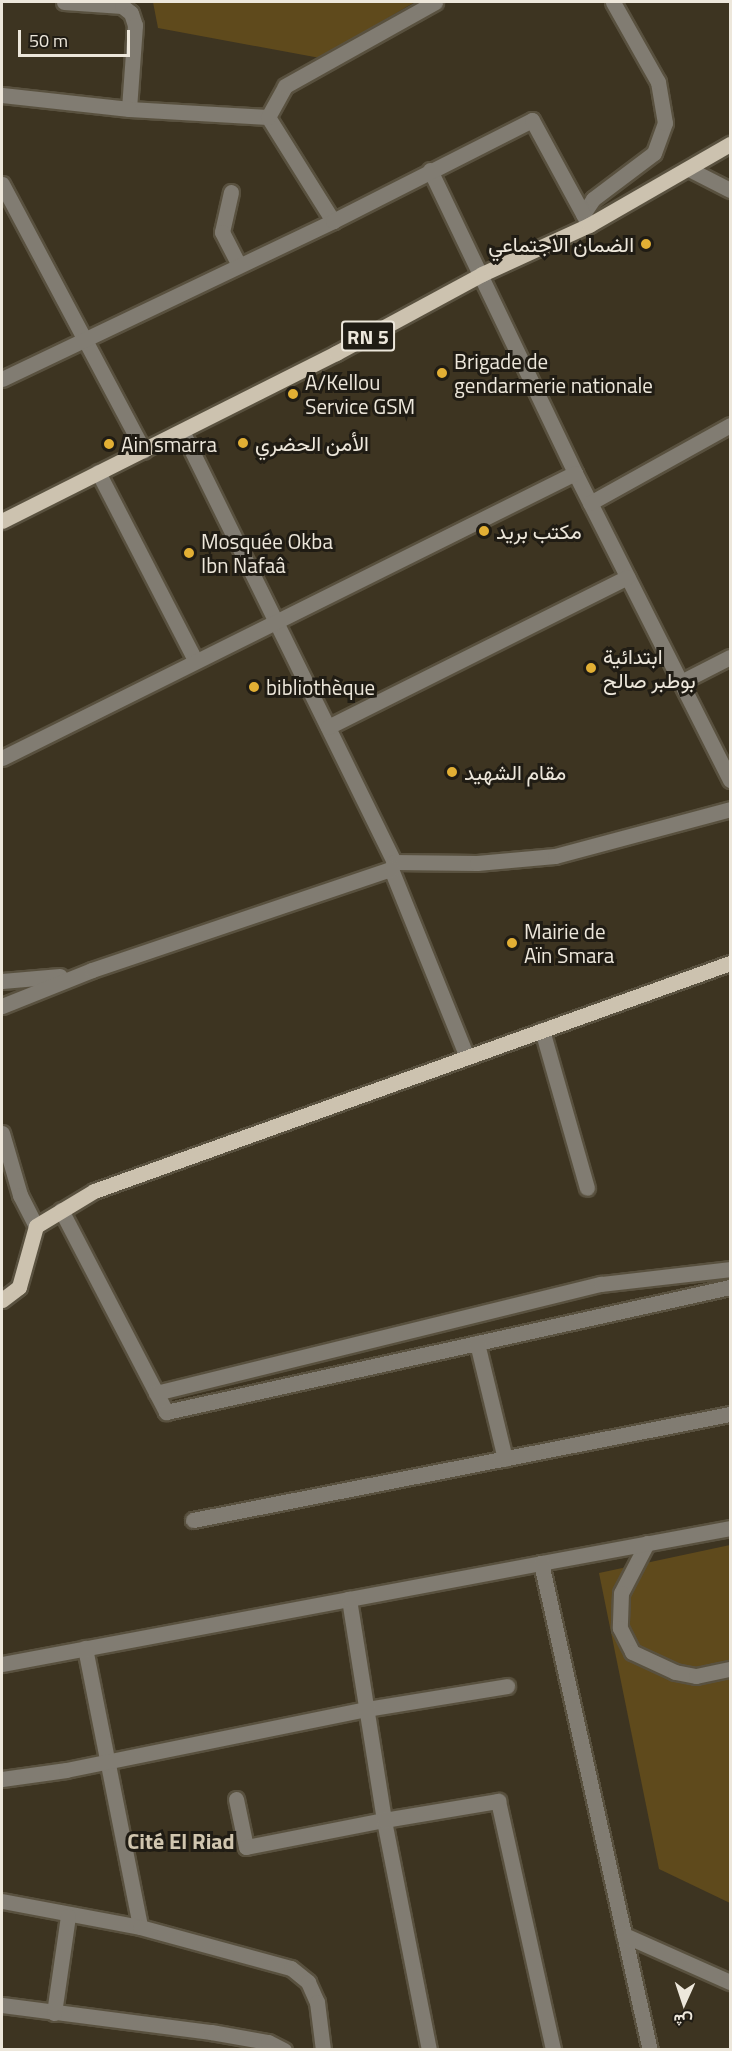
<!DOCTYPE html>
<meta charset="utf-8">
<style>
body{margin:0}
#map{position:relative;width:732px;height:2051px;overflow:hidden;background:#3d3421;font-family:"Titillium Web",Vazirmatn,sans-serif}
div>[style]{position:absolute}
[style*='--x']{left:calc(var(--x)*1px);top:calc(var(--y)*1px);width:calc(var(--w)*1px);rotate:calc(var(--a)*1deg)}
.green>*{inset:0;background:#5f4a1c}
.roads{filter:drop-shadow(2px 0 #59513f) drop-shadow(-2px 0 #59513f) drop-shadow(0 2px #59513f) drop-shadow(0 -2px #59513f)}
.minor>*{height:15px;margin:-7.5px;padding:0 7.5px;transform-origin:7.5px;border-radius:7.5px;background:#817c72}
.major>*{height:15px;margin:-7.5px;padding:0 7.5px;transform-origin:7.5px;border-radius:7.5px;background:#ccc2af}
.dots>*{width:16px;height:16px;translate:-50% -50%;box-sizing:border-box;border:3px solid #201c14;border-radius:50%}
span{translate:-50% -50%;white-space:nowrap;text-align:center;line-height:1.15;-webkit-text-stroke:6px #201c14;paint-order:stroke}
.shield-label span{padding:2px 4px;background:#201c14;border:2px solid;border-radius:4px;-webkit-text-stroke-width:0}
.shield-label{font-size:20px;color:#ede7db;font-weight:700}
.poi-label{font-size:21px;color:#ede7db}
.right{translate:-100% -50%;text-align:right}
.left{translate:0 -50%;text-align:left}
.neighbourhood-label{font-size:22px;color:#d1c6af;font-weight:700}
.frame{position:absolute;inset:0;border:3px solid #ede7db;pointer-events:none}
.north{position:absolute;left:654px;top:1973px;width:60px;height:60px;-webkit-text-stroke:4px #201c14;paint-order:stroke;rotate:183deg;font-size:16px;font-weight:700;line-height:24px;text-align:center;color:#ede7db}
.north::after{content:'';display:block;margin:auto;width:21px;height:27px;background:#ede7db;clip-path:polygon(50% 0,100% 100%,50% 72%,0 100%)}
.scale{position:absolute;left:18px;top:30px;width:112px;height:27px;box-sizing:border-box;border:3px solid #ede7db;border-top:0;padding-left:8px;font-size:18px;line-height:21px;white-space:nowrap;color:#ede7db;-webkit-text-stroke:4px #201c14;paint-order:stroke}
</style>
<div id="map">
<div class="green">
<div style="clip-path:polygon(153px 2px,415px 2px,320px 58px,158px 28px)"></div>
<div style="clip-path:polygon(730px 1545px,730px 1903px,659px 1869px,599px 1573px)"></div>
</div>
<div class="roads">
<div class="minor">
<div style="--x:64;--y:2;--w:58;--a:3.9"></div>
<div style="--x:122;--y:6;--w:11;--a:38"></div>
<div style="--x:131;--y:13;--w:13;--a:72"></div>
<div style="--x:135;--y:25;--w:84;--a:94.1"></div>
<div style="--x:129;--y:109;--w:139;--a:3.3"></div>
<div style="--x:268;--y:117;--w:123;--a:58"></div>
<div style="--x:2;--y:95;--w:128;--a:6.3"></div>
<div style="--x:268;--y:117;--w:35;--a:-61"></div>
<div style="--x:285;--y:86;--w:172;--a:-29.2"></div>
<div style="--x:689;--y:169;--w:46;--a:27.1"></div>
<div style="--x:430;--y:170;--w:336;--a:64.4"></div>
<div style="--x:575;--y:473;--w:344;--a:63.2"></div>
<div style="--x:2;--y:184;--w:302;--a:62"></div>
<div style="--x:231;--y:192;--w:41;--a:102.7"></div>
<div style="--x:222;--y:232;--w:37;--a:63"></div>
<div style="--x:583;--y:214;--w:18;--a:-56"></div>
<div style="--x:593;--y:199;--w:76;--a:-37"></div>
<div style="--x:654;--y:153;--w:32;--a:-70"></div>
<div style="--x:665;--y:123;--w:42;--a:-99.7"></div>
<div style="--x:658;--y:82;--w:92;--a:-119.4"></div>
<div style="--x:2;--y:379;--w:367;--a:-25.5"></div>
<div style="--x:333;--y:221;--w:223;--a:-26.9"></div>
<div style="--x:532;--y:120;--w:119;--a:61.5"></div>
<div style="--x:182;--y:431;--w:480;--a:63.8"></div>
<div style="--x:394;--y:862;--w:8;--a:113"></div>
<div style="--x:391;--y:869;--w:203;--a:68"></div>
<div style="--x:98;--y:472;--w:212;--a:62.7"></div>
<div style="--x:590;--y:503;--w:160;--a:-29.1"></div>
<div style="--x:681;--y:682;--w:55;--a:-27"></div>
<div style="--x:328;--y:727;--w:335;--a:-26.6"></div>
<div style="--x:2;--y:758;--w:640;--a:-26.44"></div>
<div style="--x:394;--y:862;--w:83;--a:0.7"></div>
<div style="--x:477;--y:863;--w:78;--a:-5.1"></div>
<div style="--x:555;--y:856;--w:181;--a:-15"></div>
<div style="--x:2;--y:981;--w:58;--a:-4.9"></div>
<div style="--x:2;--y:1006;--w:97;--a:-21.8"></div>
<div style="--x:92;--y:970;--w:316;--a:-18.7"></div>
<div style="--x:542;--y:1030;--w:164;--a:74.1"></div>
<div style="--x:2;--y:1133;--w:65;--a:73.8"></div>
<div style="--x:20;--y:1195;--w:35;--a:63"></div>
<div style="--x:61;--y:1210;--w:228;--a:62.5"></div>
<div style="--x:166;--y:1412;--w:578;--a:-12.5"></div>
<div style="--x:477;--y:1343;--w:119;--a:76.4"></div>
<div style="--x:156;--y:1393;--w:458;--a:-13.8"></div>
<div style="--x:601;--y:1284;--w:130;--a:-6.6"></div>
<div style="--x:193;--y:1520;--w:547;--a:-11.17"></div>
<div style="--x:647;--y:1543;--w:56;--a:117.5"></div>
<div style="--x:621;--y:1593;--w:35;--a:92"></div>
<div style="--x:620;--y:1628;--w:27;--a:63"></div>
<div style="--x:632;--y:1652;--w:47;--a:24.9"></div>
<div style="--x:675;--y:1672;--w:21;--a:11"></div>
<div style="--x:696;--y:1676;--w:35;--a:-12"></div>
<div style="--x:541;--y:1563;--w:192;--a:-10.5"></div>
<div style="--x:85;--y:1648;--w:284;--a:78.8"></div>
<div style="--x:2;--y:1664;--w:353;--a:-10.6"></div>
<div style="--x:2;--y:1779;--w:65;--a:-8"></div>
<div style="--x:66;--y:1770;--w:307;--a:-11.5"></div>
<div style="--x:367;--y:1709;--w:142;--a:-9.3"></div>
<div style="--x:236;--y:1799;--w:49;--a:78.2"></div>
<div style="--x:246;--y:1847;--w:141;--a:-11.1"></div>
<div style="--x:384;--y:1820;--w:224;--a:-99"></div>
<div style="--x:349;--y:1599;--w:195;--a:-10.6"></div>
<div style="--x:541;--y:1563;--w:499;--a:77.4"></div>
<div style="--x:2;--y:1901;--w:140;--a:10.7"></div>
<div style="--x:140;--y:1927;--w:156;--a:15.2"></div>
<div style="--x:291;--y:1968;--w:22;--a:39"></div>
<div style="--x:308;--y:1982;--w:22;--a:66"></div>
<div style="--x:317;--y:2002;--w:48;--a:82.9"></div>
<div style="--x:624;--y:1935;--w:116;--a:23.9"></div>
<div style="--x:2;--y:2005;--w:211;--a:7.4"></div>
<div style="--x:211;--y:2032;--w:58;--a:10"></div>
<div style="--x:268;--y:2042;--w:18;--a:27"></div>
<div style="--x:54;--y:2013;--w:98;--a:-81.8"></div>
<div style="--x:429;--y:2050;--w:234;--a:-101.1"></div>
<div style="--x:384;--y:1820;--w:116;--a:-9.5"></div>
<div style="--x:498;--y:1801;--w:255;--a:77.5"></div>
</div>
<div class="major">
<div style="--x:2;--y:521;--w:374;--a:-26.7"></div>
<div style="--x:336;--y:353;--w:166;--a:-28.4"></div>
<div style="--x:482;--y:274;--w:118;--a:-24.6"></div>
<div style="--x:589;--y:225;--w:163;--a:-29.9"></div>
<div style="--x:2;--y:1300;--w:21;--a:-37"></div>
<div style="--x:19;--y:1287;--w:63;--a:-74.4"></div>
<div style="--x:36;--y:1226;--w:68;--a:-31.1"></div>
<div style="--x:94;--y:1191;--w:676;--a:-19.72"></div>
</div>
</div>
<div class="dots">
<div style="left:646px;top:244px;background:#e2af34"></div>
<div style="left:442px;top:373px;background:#e2af34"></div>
<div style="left:293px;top:394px;background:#e2af34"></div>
<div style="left:243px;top:443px;background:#e2af34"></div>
<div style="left:109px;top:444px;background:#e2af34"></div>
<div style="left:484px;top:531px;background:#e2af34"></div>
<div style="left:189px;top:553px;background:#e2af34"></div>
<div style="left:591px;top:668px;background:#e2af34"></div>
<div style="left:254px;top:687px;background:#e2af34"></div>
<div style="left:452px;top:772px;background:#e2af34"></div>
<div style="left:512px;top:943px;background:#e2af34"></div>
</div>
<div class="shield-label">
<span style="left:368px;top:336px">RN 5</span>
</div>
<div class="poi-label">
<span class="right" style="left:634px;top:244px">الضمان الاجتماعي</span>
<span class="left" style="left:454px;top:373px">Brigade de<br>gendarmerie nationale</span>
<span class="left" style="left:305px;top:394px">A/Kellou<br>Service GSM</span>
<span class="left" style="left:255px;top:443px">الأمن الحضري</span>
<span class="left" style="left:121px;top:444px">Ain smarra</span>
<span class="left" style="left:496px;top:531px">مكتب بريد</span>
<span class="left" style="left:201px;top:553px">Mosquée Okba<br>Ibn Nafaâ</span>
<span class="left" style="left:603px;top:668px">ابتدائية<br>بوطبر صالح</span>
<span class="left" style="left:266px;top:687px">bibliothèque</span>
<span class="left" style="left:464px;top:772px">مقام الشهيد</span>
<span class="left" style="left:524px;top:943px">Mairie de<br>Aïn Smara</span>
</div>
<div class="neighbourhood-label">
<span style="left:181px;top:1842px">Cité El Riad</span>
</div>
<div class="frame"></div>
<div class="north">ش</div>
<div class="scale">50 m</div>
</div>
